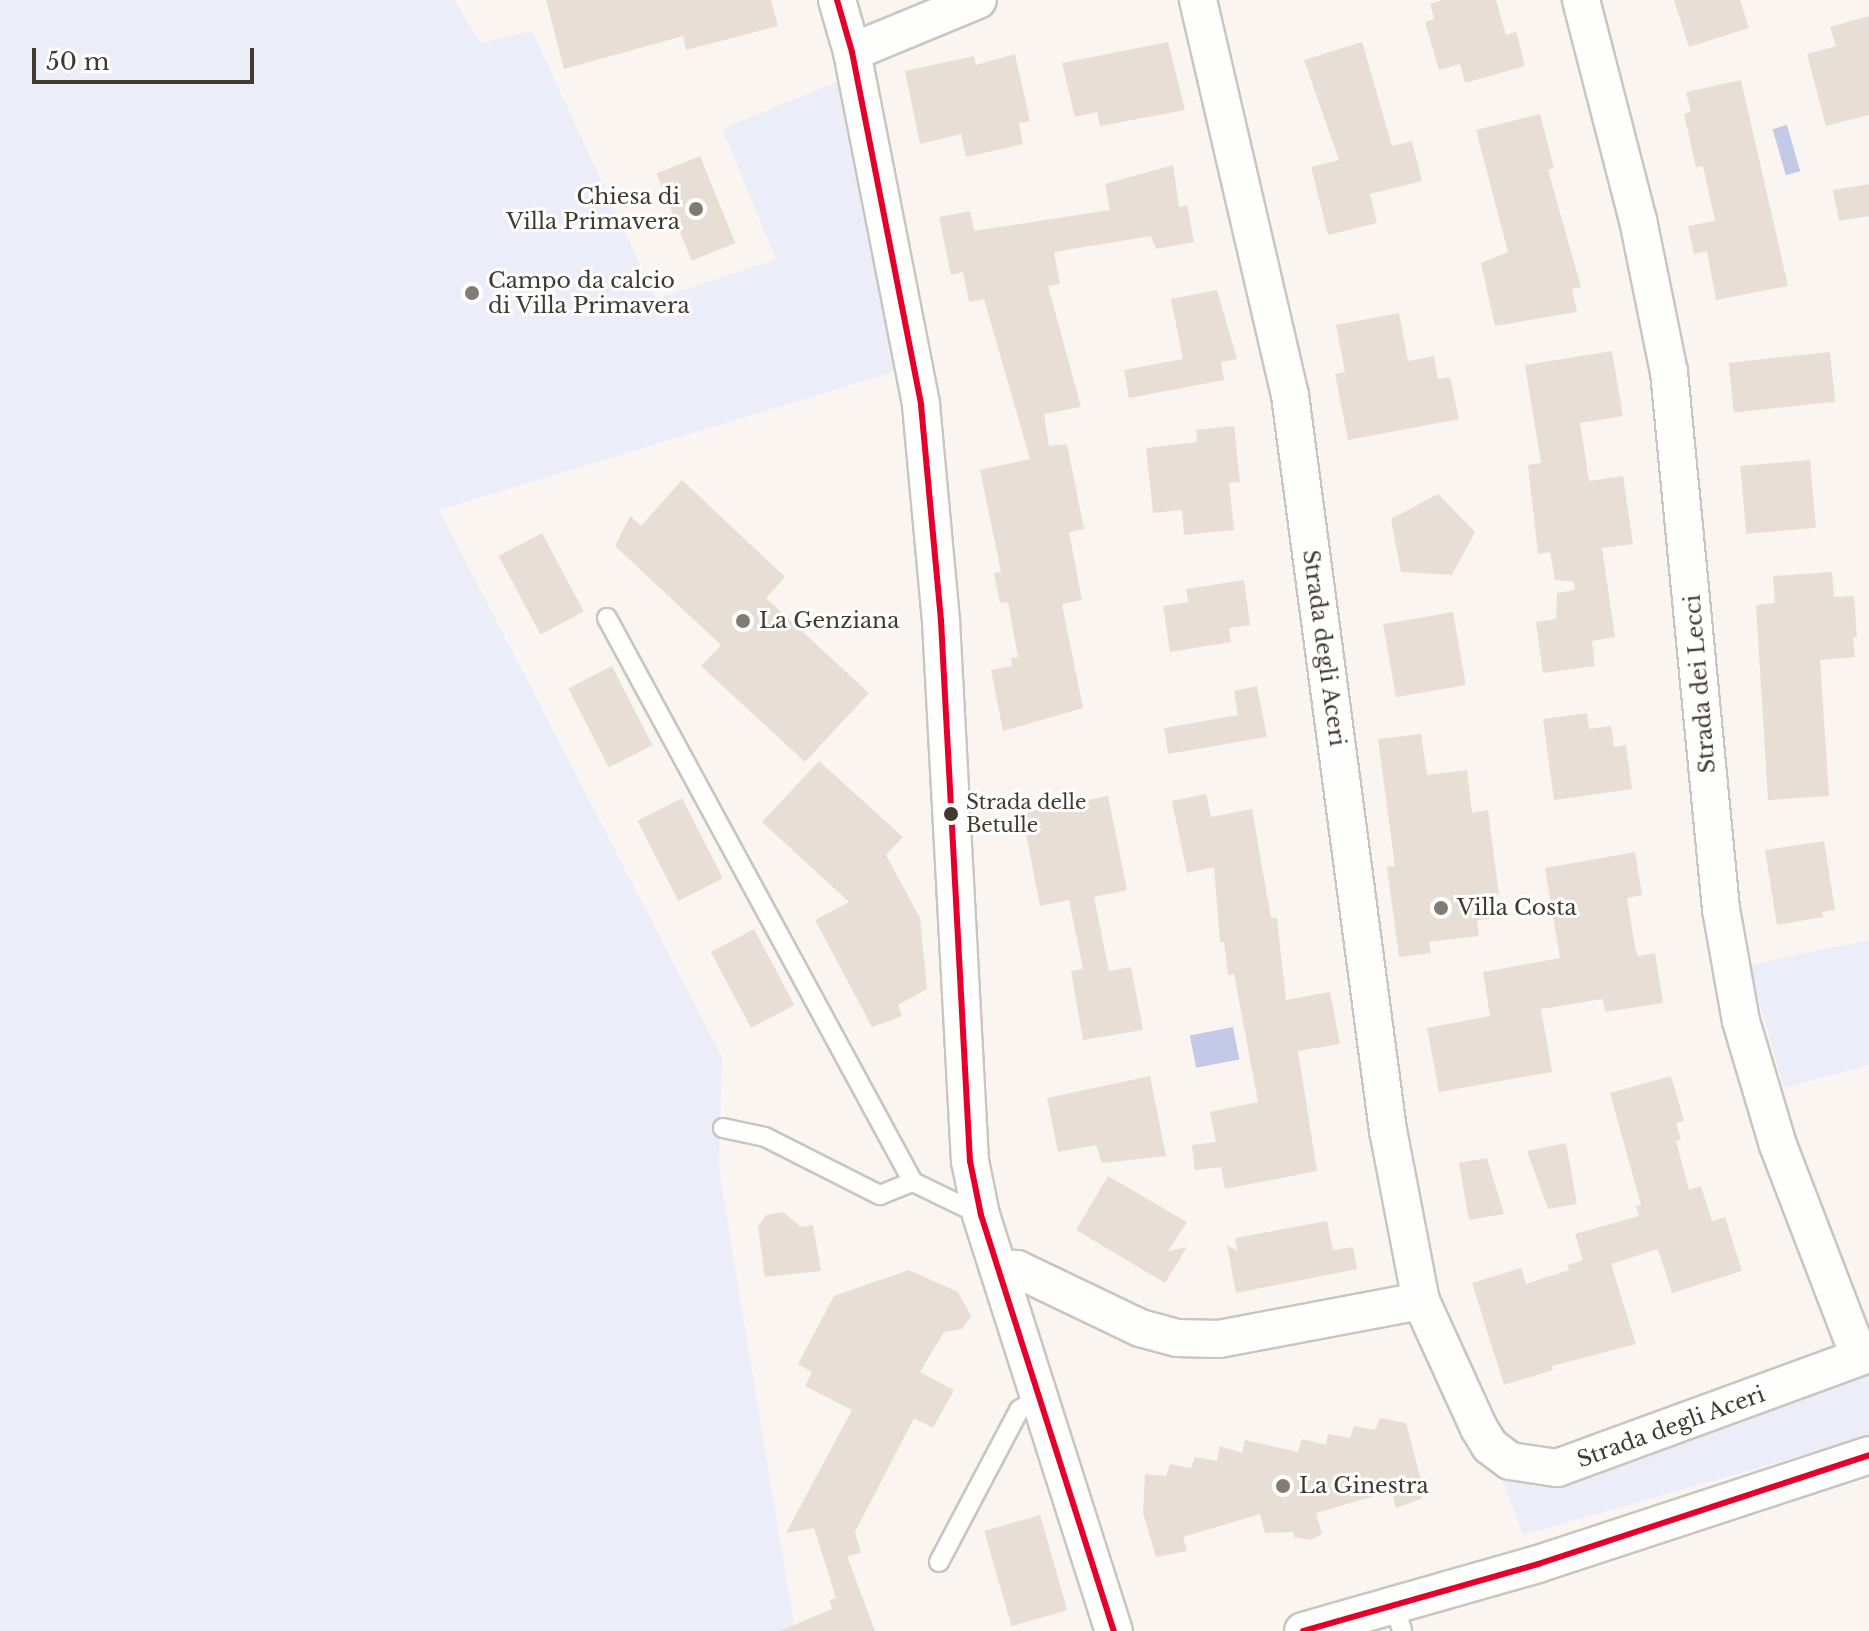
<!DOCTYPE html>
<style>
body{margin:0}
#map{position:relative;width:1869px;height:1631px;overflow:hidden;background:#faf5f0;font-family:"Libre Baskerville",serif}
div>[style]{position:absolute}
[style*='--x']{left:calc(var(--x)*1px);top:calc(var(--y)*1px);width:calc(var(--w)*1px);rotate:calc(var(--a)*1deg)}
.green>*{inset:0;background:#ebedf8}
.water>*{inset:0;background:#c3cae8;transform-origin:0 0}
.building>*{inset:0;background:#e7dfd5;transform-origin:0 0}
.roads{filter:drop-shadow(2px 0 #cbc5bf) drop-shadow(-2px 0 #cbc5bf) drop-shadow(0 2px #cbc5bf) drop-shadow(0 -2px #cbc5bf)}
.service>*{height:18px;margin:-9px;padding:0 9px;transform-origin:9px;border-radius:9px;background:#fefefd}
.minor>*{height:36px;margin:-18px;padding:0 18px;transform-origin:18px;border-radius:18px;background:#fefefd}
.bus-1>*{height:6px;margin:-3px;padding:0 3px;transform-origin:3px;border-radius:3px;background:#e4002b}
.dots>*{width:22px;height:22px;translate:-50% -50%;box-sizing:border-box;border:4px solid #fff;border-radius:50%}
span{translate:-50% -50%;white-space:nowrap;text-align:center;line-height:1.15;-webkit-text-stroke:6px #fff;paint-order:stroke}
.bus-label{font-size:20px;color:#423a31}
.left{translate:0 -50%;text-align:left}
.poi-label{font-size:22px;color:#423a31}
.right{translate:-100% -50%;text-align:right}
.street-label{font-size:22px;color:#423a31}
.scale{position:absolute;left:32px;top:48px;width:222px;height:36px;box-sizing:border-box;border:4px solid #423a31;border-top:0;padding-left:10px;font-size:24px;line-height:28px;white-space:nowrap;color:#423a31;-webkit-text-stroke:6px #fff;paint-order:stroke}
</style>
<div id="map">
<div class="green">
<div style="clip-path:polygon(0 0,454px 0,481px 43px,532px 31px,656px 299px,776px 259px,722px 129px,844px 79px,900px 370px,439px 510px,722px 1057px,719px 1169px,795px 1631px,0 1631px)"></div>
<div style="clip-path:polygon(1869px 940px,1869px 1065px,1784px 1088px,1749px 965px)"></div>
<div style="clip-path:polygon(1869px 1369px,1869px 1436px,1523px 1535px,1500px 1473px,1533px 1487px,1561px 1486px)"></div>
</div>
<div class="water">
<div style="left:1787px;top:125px;width:48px;height:15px;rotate:74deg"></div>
<div style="left:1233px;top:1027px;width:33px;height:44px;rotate:79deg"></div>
</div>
<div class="building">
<div style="clip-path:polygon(546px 0,771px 0,778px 26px,686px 50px,683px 36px,564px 69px)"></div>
<div style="clip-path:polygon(1443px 0,1496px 0,1506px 35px,1516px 32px,1525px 66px,1465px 83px,1460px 64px,1439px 70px,1425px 22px,1434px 19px,1430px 4px)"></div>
<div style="clip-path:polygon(1674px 0,1740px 0,1749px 28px,1689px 47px)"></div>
<div style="clip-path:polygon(1869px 16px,1869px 115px,1826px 126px,1807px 54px,1836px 46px,1830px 27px)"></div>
<div style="clip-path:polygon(1168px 42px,1185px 110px,1100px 126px,1097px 112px,1075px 117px,1062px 63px)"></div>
<div style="clip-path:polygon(1362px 42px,1392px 146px,1412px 141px,1422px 181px,1370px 194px,1377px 223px,1328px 235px,1311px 167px,1339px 160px,1304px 60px)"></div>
<div style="clip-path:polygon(1015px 54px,1030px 121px,1019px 123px,1023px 144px,966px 157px,961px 134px,920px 144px,905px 71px,974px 56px,976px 65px)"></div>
<div style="clip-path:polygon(1741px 80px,1788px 286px,1716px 300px,1707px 251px,1694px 254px,1688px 226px,1715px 221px,1703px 166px,1696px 167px,1684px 114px,1691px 112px,1686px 92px)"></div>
<div style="clip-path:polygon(1540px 114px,1554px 168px,1548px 170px,1581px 287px,1572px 289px,1577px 312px,1495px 326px,1481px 263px,1508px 252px,1476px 130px)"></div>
<div style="left:700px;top:156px;width:94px;height:47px;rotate:68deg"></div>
<div style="clip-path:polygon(1173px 165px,1179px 207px,1187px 205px,1194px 242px,1156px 249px,1151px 236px,1054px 252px,1060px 284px,1048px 286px,1081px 407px,1044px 414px,1049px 446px,1067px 444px,1084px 529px,1069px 532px,1082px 600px,1062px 604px,1083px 708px,1003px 731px,991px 670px,1012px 666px,1011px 658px,1018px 657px,1008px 602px,1000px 603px,994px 573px,1001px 572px,980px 470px,1030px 459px,984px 299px,969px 302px,963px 272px,951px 275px,939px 217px,970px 211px,974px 231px,1110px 210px,1105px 184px)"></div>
<div style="clip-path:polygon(1869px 184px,1869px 216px,1839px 221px,1833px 190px)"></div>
<div style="clip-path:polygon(1217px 290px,1237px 359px,1221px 362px,1224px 380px,1129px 398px,1124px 370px,1183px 359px,1171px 299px)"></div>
<div style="clip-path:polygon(1399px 313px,1408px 361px,1434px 356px,1438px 379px,1450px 377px,1459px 419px,1348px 440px,1335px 374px,1345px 372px,1336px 325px)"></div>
<div style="clip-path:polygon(1612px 351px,1623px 416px,1580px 423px,1589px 481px,1623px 476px,1633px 544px,1602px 548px,1615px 637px,1592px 641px,1595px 666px,1543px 673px,1536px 622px,1556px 619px,1557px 593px,1575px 590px,1574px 582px,1555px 580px,1550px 552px,1538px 554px,1528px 465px,1541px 463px,1525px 365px)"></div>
<div style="left:1830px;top:352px;width:50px;height:102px;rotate:84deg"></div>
<div style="clip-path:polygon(1234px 426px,1240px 482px,1229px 483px,1234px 530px,1184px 535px,1182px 510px,1153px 513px,1146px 448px,1197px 442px,1196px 430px)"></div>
<div style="left:1810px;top:460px;width:68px;height:70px;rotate:85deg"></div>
<div style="clip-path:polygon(682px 480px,785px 577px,766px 598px,869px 693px,805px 762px,701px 666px,721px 645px,615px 546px,630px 516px,641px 526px)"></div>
<div style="clip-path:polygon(1438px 494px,1475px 532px,1452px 575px,1401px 572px,1391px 519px)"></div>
<div style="left:542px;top:533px;width:89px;height:49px;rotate:62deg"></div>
<div style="clip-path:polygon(1832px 572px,1834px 597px,1854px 596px,1857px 637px,1853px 637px,1855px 657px,1820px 660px,1829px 796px,1768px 800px,1756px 605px,1775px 603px,1773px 576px)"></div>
<div style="clip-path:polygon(1244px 580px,1250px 625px,1229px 628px,1231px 642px,1170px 652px,1163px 606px,1188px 602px,1186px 589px)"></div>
<div style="left:1453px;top:612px;width:74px;height:71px;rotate:80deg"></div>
<div style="left:612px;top:666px;width:89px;height:49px;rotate:63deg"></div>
<div style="clip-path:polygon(1257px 686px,1267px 737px,1168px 754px,1164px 728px,1238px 715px,1234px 691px)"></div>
<div style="clip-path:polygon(1587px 713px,1589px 729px,1611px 726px,1614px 747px,1626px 745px,1632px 789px,1554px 800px,1543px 719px)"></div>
<div style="clip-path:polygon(1421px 734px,1427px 775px,1467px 770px,1472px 813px,1488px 810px,1499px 895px,1487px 896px,1490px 919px,1477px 920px,1479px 936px,1429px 942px,1431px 953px,1399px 957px,1387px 867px,1395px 866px,1378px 739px)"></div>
<div style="clip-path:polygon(819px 761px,903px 837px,886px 855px,920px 918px,927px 989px,898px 1005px,902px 1016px,872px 1027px,815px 920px,849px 902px,762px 822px)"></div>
<div style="clip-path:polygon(1206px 794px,1211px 817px,1252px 809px,1271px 918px,1277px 918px,1286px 1000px,1330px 992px,1340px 1044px,1298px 1051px,1317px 1171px,1225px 1189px,1221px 1167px,1195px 1170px,1192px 1145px,1216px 1142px,1210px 1112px,1258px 1102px,1234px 974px,1228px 975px,1224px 942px,1220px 942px,1214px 867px,1187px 873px,1172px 801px)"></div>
<div style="clip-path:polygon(1108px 796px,1127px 890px,1094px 897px,1109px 971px,1131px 967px,1143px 1030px,1083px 1040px,1071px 971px,1083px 969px,1069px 900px,1040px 906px,1022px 813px)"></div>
<div style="left:682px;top:798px;width:90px;height:50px;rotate:63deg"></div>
<div style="clip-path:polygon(1824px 841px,1835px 910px,1822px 912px,1823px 917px,1777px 925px,1765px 850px)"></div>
<div style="clip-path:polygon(1635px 852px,1642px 895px,1627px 898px,1635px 948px,1638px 956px,1655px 953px,1663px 1003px,1605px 1012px,1603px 999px,1541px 1009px,1552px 1072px,1439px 1092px,1427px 1028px,1490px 1016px,1483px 972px,1560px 958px,1545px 868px)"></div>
<div style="left:754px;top:929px;width:86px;height:49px;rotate:62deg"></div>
<div style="clip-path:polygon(1150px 1076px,1166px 1156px,1102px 1163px,1096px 1145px,1058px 1152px,1047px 1098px)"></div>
<div style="clip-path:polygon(1671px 1076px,1684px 1121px,1676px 1123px,1681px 1140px,1676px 1141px,1689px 1190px,1701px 1186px,1712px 1221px,1725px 1217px,1742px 1271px,1672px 1293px,1658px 1249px,1611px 1264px,1636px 1344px,1552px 1366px,1553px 1370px,1504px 1385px,1472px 1283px,1521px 1268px,1526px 1284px,1569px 1270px,1568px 1265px,1583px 1260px,1575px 1234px,1639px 1216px,1636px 1206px,1641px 1205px,1610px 1093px)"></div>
<div style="clip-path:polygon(1566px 1143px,1577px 1204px,1548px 1209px,1527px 1151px)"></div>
<div style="clip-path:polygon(1487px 1158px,1504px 1214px,1469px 1220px,1459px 1163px)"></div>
<div style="clip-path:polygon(1108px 1176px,1187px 1222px,1168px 1251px,1187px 1247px,1165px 1283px,1076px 1230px)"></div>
<div style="clip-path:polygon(783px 1212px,801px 1227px,813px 1225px,821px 1271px,765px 1277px,758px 1227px,766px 1215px)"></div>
<div style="clip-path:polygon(1327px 1221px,1333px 1250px,1353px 1247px,1357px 1269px,1236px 1293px,1227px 1245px,1237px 1251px,1235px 1238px)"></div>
<div style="clip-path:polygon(909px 1270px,958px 1292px,971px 1316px,962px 1329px,944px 1332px,920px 1372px,954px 1390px,933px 1428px,914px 1418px,855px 1532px,861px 1553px,847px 1556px,875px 1631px,780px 1631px,832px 1609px,829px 1600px,836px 1598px,814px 1528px,786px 1533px,852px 1410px,805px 1386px,812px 1372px,798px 1364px,834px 1296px)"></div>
<div style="clip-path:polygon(1380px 1418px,1406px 1423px,1424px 1491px,1421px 1499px,1396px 1508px,1392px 1491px,1316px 1513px,1322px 1534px,1311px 1540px,1294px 1537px,1293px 1532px,1265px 1533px,1260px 1514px,1183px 1537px,1187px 1551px,1156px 1557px,1143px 1513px,1145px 1474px,1166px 1476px,1170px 1464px,1191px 1468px,1195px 1457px,1217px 1461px,1220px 1446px,1242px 1453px,1245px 1440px,1298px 1452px,1302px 1439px,1326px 1445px,1328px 1434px,1350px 1438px,1354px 1426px,1375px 1430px)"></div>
<div style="left:1040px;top:1515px;width:99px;height:58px;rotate:74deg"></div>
</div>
<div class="roads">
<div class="service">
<div style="--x:607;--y:618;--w:642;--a:61.52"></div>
<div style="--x:913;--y:1182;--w:76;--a:25.9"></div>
<div style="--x:723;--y:1128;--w:43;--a:12.1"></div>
<div style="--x:765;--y:1137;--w:129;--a:26.8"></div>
<div style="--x:880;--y:1195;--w:35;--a:-22"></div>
<div style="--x:939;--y:1562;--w:172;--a:-62.2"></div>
<div style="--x:1019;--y:1410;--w:24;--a:-33"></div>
<div style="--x:1394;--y:1604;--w:28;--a:73"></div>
</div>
<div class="minor">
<div style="--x:837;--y:0;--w:54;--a:73.9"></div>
<div style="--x:852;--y:52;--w:360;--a:78.9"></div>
<div style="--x:921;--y:405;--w:217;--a:84.7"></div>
<div style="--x:941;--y:621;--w:541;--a:86.93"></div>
<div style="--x:970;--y:1161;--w:55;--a:78.5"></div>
<div style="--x:981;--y:1215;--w:437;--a:72.3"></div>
<div style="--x:1198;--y:0;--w:406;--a:76.9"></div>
<div style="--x:1290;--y:395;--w:742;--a:82.41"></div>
<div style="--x:1388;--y:1130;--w:174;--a:79.1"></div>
<div style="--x:1421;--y:1301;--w:140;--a:65.5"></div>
<div style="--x:1479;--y:1428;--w:21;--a:59"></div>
<div style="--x:1490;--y:1446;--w:25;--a:37"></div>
<div style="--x:1510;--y:1461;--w:48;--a:8.5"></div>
<div style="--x:1557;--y:1468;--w:332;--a:-20.1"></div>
<div style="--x:1581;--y:0;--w:227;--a:75.5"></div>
<div style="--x:1638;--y:220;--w:155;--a:78.5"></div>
<div style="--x:1669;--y:372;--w:540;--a:84.47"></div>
<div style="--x:1721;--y:909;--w:114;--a:79.9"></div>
<div style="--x:1741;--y:1021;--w:129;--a:73.4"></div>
<div style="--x:1778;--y:1145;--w:226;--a:69"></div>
<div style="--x:852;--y:52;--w:136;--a:-22.4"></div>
<div style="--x:998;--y:1268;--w:19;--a:3"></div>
<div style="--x:1017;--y:1269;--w:136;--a:25.6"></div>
<div style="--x:1140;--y:1328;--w:38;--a:15"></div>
<div style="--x:1177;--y:1338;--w:42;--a:1.4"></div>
<div style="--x:1219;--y:1339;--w:206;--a:-10.7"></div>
<div style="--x:1303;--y:1631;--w:244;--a:-15.9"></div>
<div style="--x:1538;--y:1564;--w:348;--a:-18.2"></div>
</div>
</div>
<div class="bus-1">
<div style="--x:837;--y:0;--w:54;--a:73.9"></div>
<div style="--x:852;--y:52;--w:360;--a:78.9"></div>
<div style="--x:921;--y:405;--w:217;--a:84.7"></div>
<div style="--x:941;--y:621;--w:541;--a:86.93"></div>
<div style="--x:970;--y:1161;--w:55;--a:78.5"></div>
<div style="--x:981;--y:1215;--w:437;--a:72.3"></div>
<div style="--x:1303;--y:1631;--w:244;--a:-15.9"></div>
<div style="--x:1538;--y:1564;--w:348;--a:-18.2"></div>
</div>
<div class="dots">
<div style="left:696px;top:209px;background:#827b74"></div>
<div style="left:472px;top:293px;background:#827b74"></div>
<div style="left:743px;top:621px;background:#827b74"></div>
<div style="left:951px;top:814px;background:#423a31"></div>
<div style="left:1441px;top:908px;background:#827b74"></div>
<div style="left:1283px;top:1486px;background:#827b74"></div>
</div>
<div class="bus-label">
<span class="left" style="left:966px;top:814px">Strada delle<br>Betulle</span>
</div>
<div class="poi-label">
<span class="right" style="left:680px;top:209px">Chiesa di<br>Villa Primavera</span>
<span class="left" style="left:488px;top:293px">Campo da calcio<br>di Villa Primavera</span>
<span class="left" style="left:759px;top:621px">La Genziana</span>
<span class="left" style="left:1457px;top:908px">Villa Costa</span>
<span class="left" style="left:1299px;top:1486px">La Ginestra</span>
</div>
<div class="street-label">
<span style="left:1324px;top:648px;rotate:82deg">Strada degli Aceri</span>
<span style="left:1700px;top:684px;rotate:-95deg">Strada dei Lecci</span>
<span style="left:1671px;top:1427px;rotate:-20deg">Strada degli Aceri</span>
</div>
<div class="scale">50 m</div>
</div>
